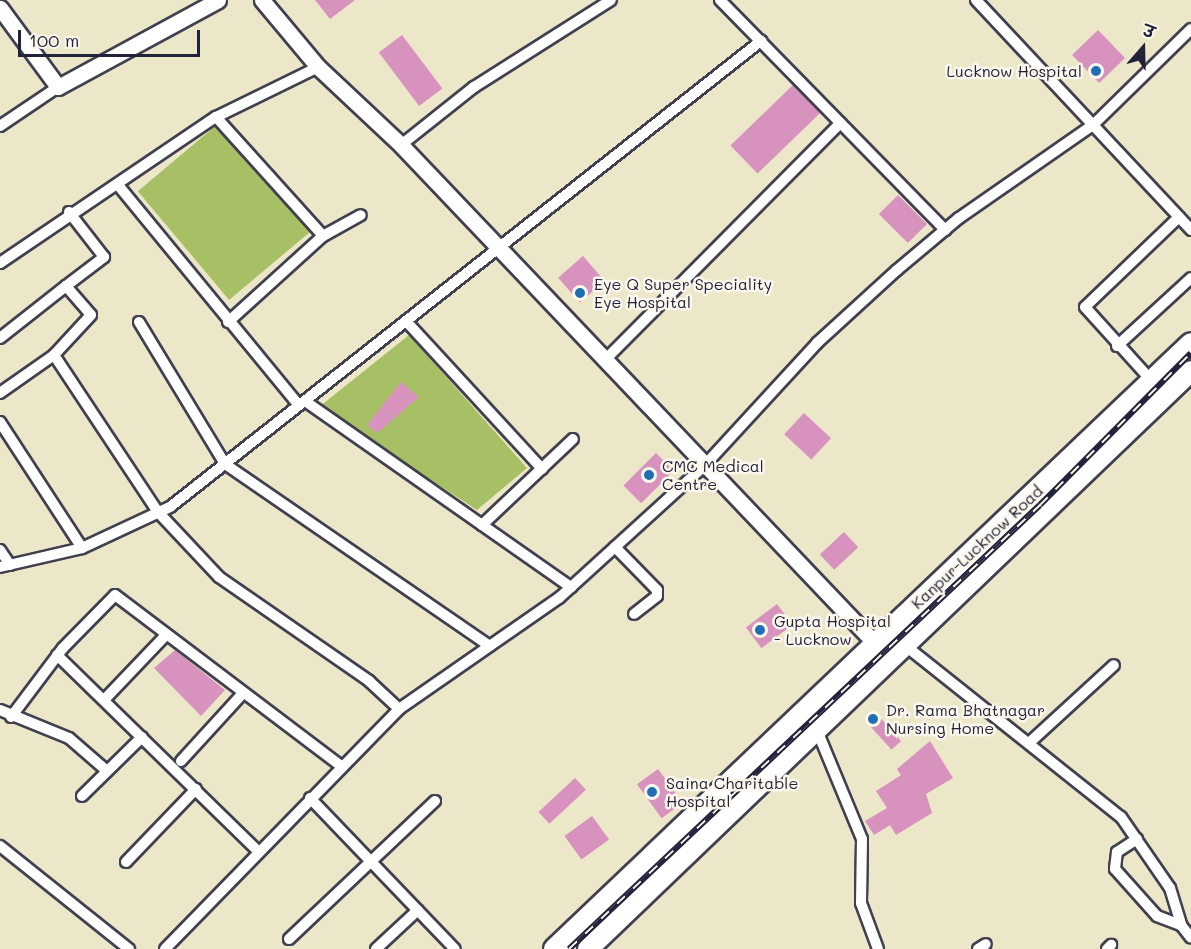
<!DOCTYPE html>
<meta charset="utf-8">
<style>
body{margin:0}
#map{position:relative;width:1191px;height:949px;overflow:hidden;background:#ede7ca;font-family:Mali,"Playpen Sans Deva",sans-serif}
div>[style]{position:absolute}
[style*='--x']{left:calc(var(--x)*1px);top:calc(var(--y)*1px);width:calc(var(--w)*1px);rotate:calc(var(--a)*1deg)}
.green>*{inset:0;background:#a8c065;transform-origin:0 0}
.building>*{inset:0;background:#d892be;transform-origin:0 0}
.roads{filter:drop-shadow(2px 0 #404050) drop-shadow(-2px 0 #404050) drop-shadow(0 2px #404050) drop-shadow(0 -2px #404050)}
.street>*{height:10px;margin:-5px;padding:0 5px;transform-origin:5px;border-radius:5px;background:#fff}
.secondary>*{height:15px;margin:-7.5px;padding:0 7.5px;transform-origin:7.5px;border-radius:7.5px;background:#fff}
.highway>*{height:20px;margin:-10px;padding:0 10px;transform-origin:10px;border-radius:10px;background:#fff}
.rail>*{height:6px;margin-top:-3px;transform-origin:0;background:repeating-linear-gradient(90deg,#fbf7ec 0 11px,#22223b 0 22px);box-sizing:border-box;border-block:2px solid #22223b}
.dots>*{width:16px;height:16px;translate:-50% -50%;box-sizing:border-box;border:3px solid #fbf7ec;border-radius:50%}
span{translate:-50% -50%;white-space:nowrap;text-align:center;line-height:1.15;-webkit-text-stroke:5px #fbf7ec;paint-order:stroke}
.poi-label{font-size:16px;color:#22223b}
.right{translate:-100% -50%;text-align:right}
.left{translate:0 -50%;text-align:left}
.street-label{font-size:16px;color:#22223b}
.north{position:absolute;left:1113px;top:18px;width:60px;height:60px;-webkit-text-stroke:4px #fbf7ec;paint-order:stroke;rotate:20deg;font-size:16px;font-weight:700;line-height:24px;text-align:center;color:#22223b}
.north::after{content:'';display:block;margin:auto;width:21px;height:27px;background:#22223b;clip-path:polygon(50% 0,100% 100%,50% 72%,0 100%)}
.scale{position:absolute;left:18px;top:30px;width:182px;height:27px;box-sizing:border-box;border:3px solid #22223b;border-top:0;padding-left:8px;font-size:18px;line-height:21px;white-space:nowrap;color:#22223b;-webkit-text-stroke:4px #fbf7ec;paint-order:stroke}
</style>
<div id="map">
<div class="green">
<div style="left:219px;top:123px;width:142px;height:106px;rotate:50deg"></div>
<div style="clip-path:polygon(409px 335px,527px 468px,477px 510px,319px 407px)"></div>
</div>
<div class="building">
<div style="clip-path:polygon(315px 0,355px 0,330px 19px)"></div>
<div style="left:1098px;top:30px;width:39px;height:36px;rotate:46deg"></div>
<div style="left:402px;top:35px;width:67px;height:29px;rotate:53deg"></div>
<div style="left:793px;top:85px;width:39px;height:87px;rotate:46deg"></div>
<div style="left:898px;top:195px;width:41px;height:27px;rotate:45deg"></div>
<div style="left:583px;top:256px;width:33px;height:33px;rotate:49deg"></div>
<div style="clip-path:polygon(401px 382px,419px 397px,377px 433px,367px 425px)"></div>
<div style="left:804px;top:413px;width:37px;height:29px;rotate:43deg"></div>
<div style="left:656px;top:453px;width:25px;height:46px;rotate:45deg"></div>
<div style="left:844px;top:532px;width:21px;height:33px;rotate:47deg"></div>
<div style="left:777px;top:604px;width:26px;height:39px;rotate:53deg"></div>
<div style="clip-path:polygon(175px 650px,225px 690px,201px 716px,154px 668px)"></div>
<div style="left:875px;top:712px;width:39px;height:13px;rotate:48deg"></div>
<div style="clip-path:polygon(930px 741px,953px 778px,926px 794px,932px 813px,896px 835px,890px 825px,874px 835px,865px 821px,887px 808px,876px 791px,901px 775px,897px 769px)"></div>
<div style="left:658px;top:769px;width:42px;height:26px;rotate:54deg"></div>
<div style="left:575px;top:778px;width:16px;height:50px;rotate:47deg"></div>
<div style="left:592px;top:816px;width:29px;height:34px;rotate:54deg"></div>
</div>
<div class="roads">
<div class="street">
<div style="--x:720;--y:0;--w:322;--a:45.6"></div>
<div style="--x:976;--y:0;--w:315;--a:46.9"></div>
<div style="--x:216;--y:117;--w:160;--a:48"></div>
<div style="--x:0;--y:126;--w:70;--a:-33.9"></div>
<div style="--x:401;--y:145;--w:93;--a:-38.5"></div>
<div style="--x:474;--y:87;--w:162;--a:-32.4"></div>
<div style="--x:118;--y:185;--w:285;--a:50.6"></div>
<div style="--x:0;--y:263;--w:261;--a:-34.1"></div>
<div style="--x:216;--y:117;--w:114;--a:-26.1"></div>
<div style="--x:66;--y:286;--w:48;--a:-37.3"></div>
<div style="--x:104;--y:257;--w:57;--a:-127.9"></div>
<div style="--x:406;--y:321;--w:201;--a:47.4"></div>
<div style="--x:139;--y:322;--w:166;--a:58.8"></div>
<div style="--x:225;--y:464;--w:321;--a:34.5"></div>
<div style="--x:228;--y:322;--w:128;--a:-42.2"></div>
<div style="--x:323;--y:236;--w:43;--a:-28.9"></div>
<div style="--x:0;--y:338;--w:84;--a:-38.2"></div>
<div style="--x:66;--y:286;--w:38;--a:49"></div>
<div style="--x:91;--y:315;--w:54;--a:132.8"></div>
<div style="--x:54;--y:355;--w:66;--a:144.9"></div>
<div style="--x:1117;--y:346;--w:100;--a:-42.6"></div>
<div style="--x:54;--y:355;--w:188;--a:56.5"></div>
<div style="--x:158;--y:512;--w:89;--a:46.8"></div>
<div style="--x:219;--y:577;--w:183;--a:34.7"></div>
<div style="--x:369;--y:681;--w:41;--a:43"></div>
<div style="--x:605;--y:360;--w:334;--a:-45.2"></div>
<div style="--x:1151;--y:380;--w:98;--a:-132.1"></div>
<div style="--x:1085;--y:307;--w:130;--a:-43.8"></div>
<div style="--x:305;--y:401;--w:325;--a:35"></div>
<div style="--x:0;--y:422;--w:150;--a:56.9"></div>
<div style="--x:482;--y:525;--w:125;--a:-43.4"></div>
<div style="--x:615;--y:547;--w:60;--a:45.7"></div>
<div style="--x:657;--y:590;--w:6;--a:90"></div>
<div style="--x:657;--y:596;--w:29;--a:142"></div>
<div style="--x:0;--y:550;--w:18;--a:56"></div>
<div style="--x:0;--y:567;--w:84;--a:-13"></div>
<div style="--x:82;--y:548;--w:97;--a:-25"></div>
<div style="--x:170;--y:507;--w:753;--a:-38.26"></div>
<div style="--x:902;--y:643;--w:280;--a:38.5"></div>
<div style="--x:1121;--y:817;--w:86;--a:55.4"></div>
<div style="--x:1170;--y:888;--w:39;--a:73"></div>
<div style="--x:1181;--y:925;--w:16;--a:52"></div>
<div style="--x:57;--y:655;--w:281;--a:44.3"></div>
<div style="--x:104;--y:700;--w:90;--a:-46.4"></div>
<div style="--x:0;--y:710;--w:74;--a:22.1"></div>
<div style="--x:69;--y:738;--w:50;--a:41"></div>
<div style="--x:11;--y:717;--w:86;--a:-53"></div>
<div style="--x:63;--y:648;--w:74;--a:-45.5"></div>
<div style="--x:115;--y:595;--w:283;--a:37.1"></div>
<div style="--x:816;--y:728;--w:120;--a:67.5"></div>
<div style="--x:862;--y:839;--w:64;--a:90.9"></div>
<div style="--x:861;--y:903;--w:49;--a:69.7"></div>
<div style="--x:1029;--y:743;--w:115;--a:-42.5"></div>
<div style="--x:181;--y:761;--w:92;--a:-47.6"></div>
<div style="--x:82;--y:796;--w:84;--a:-44.5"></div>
<div style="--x:310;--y:798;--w:209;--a:46.2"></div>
<div style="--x:1137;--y:839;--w:24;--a:147"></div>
<div style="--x:1117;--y:852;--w:17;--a:97"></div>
<div style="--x:1115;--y:869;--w:63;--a:48.2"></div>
<div style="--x:1157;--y:916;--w:26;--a:21"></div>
<div style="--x:0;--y:846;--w:165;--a:38.6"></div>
<div style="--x:126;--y:862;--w:101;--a:-46.2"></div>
<div style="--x:289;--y:939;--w:201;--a:-43.4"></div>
<div style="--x:165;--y:949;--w:335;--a:-45.7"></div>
<div style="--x:399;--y:709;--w:195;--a:-34.8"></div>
<div style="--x:559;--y:598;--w:197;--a:-42.3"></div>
<div style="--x:705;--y:465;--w:166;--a:-47.4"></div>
<div style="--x:817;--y:343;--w:108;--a:-42.4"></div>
<div style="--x:897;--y:270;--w:81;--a:-40"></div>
<div style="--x:959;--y:218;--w:163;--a:-34.8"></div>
<div style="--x:1093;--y:125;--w:137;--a:-44.4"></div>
<div style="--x:376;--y:949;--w:57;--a:-42.9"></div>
<div style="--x:978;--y:949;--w:9;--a:-32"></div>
<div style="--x:1107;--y:949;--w:6;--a:-45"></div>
</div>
<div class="secondary">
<div style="--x:262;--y:0;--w:87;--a:50.1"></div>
<div style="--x:318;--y:67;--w:114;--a:43.2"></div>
<div style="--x:401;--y:145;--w:707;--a:46.43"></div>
<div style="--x:0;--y:8;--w:98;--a:53.7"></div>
<div style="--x:58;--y:87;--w:182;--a:-28.5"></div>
</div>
<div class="highway">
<div style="--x:554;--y:949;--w:879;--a:-43.57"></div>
<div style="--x:588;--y:949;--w:835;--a:-43.79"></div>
</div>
</div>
<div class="rail">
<div style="--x:569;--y:949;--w:647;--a:-43.31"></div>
<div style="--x:1040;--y:505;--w:214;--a:-45.2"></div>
</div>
<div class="dots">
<div style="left:1096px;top:71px;background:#1f6fb2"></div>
<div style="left:580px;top:293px;background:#1f6fb2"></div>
<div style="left:649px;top:475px;background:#1f6fb2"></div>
<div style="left:760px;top:630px;background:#1f6fb2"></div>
<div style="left:873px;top:719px;background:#1f6fb2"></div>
<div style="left:652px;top:792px;background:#1f6fb2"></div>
</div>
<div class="poi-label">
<span class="right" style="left:1082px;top:71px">Lucknow Hospital</span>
<span class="left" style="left:594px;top:293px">Eye Q Super Speciality<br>Eye Hospital</span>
<span class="left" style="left:662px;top:475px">CMC Medical<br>Centre</span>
<span class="left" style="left:774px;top:630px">Gupta Hospital<br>- Lucknow</span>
<span class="left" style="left:886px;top:719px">Dr. Rama Bhatnagar<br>Nursing Home</span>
<span class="left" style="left:666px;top:792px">Saina Charitable<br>Hospital</span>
</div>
<div class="street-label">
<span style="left:977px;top:547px;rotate:-43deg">Kanpur-Lucknow Road</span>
</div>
<div class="north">उ</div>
<div class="scale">100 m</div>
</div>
